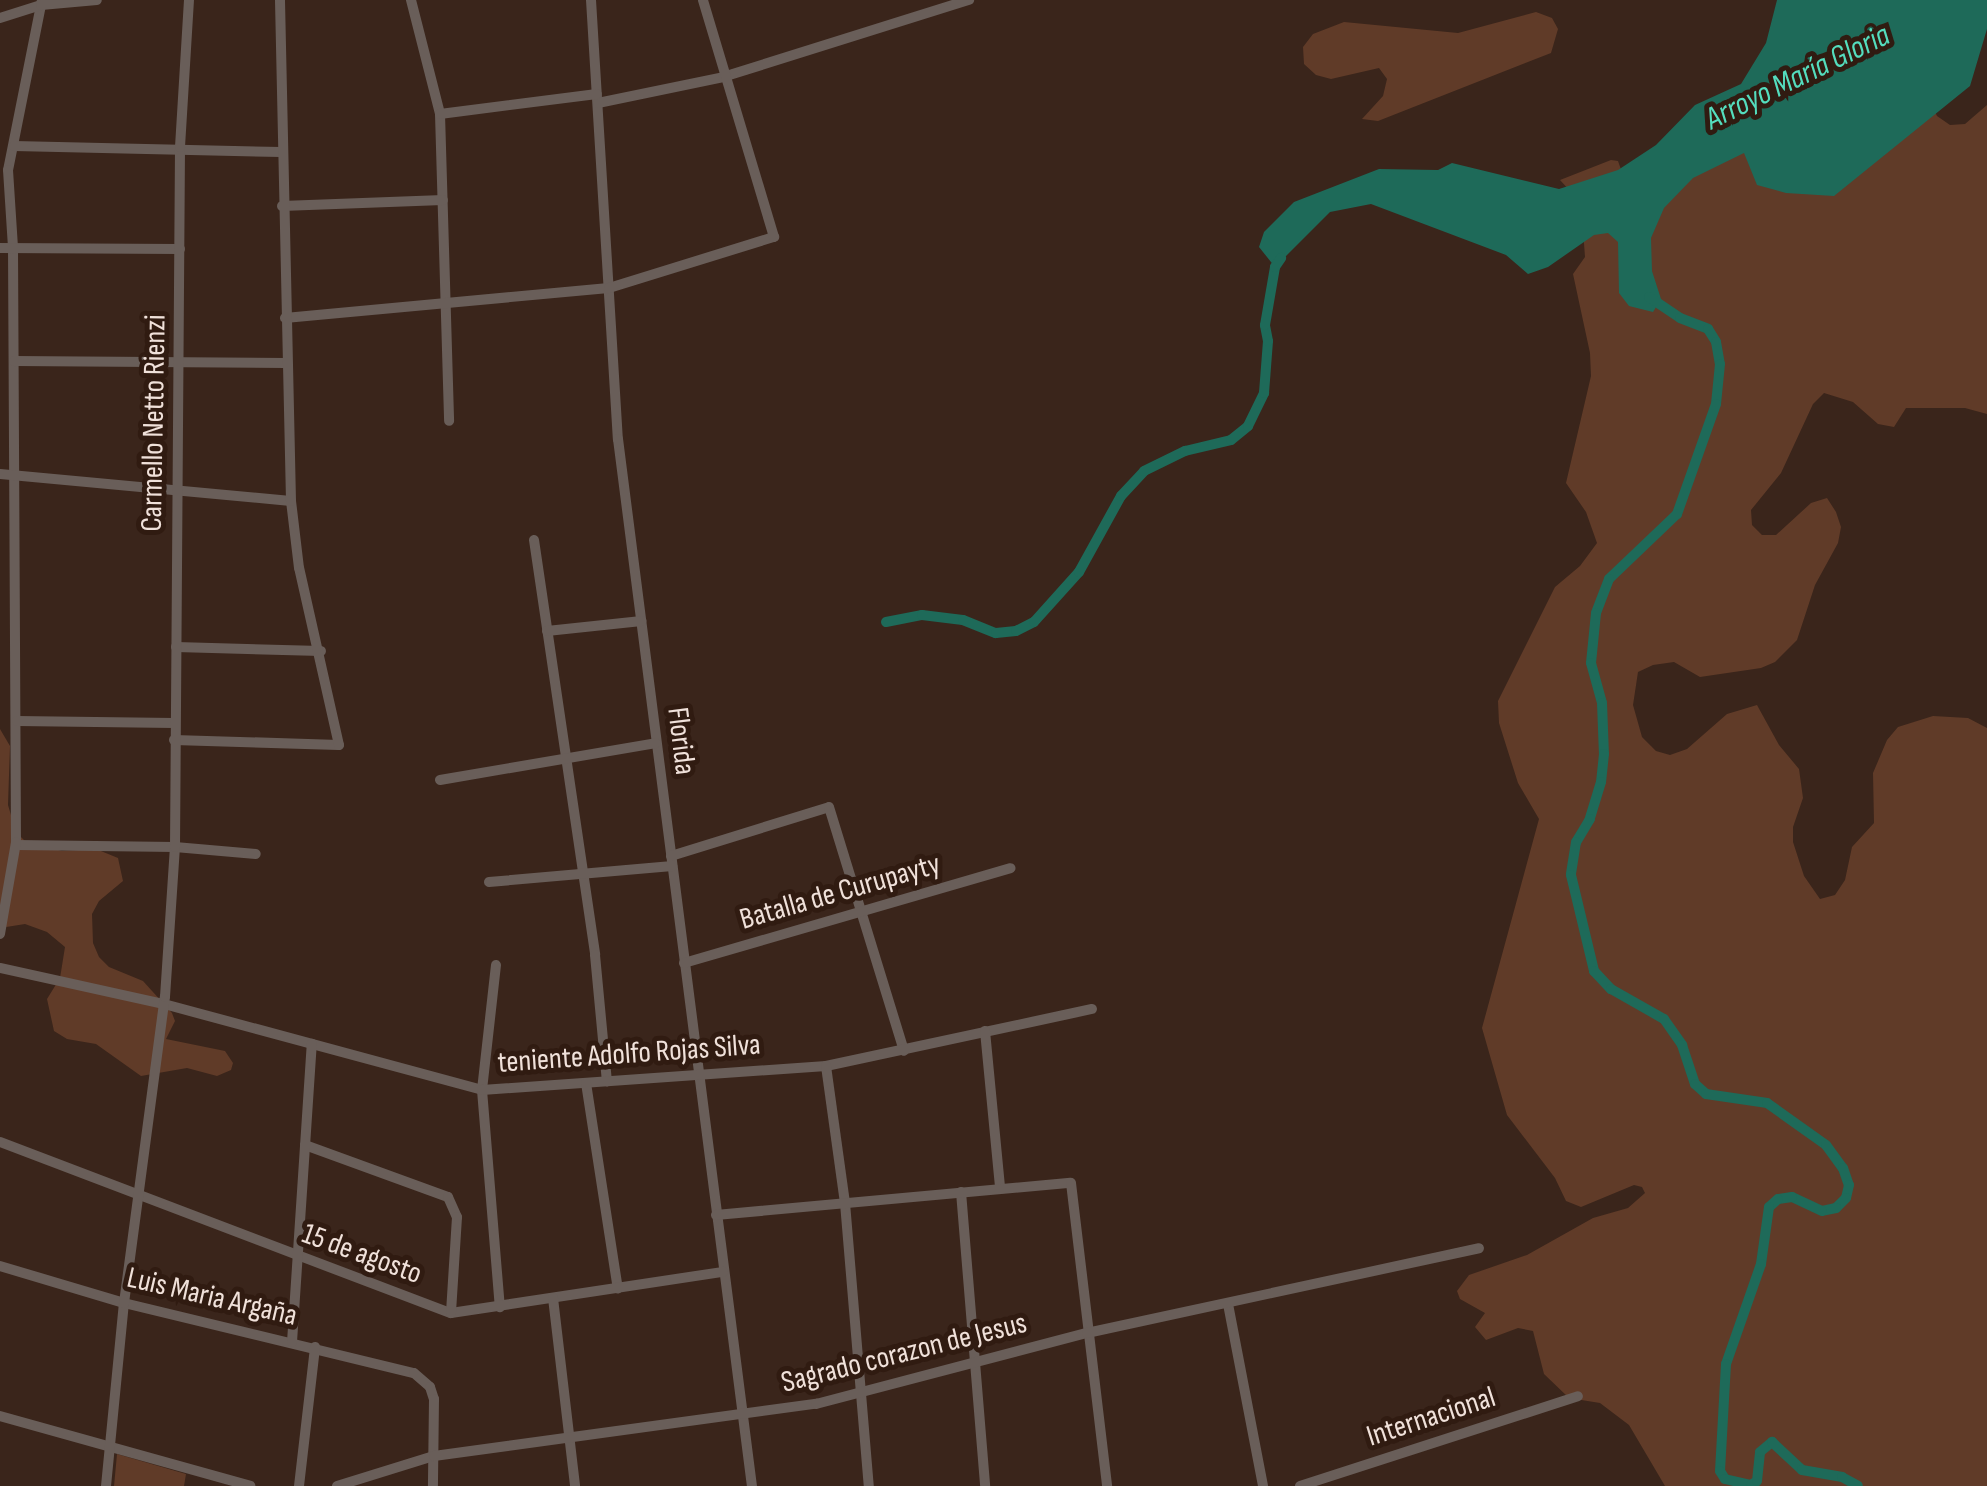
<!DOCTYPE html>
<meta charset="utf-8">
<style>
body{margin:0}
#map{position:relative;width:1987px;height:1486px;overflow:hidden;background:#3a251b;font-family:"Sofia Sans Condensed",sans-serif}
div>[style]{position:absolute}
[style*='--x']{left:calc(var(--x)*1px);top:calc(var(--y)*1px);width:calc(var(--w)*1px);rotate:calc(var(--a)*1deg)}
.green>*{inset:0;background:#603b28}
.water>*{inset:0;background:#1e6a59}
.canal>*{height:10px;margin:-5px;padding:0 5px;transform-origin:5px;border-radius:5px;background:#1e6a59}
.street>*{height:10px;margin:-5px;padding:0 5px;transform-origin:5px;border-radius:5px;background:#695e59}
span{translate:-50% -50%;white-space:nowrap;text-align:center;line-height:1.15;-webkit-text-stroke:10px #301b11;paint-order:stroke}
.street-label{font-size:30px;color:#f0e1da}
.water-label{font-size:32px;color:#54ddbe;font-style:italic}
</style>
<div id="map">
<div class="green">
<div style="clip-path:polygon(1536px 12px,1552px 18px,1558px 29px,1551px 53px,1378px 121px,1362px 119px,1383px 96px,1387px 79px,1379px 68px,1331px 79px,1316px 75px,1304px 64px,1303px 47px,1313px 34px,1344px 22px,1458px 33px)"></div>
<div style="clip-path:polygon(1929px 99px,1937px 116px,1950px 125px,1965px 124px,1987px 105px,1987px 414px,1965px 408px,1906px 408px,1894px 427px,1878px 424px,1853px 402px,1824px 393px,1813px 404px,1781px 473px,1751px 510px,1752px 525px,1762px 535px,1776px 535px,1811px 503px,1827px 498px,1836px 512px,1841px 527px,1838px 543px,1815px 585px,1797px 640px,1775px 662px,1761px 668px,1700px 677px,1674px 662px,1653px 665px,1638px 672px,1633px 705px,1642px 737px,1656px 751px,1670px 755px,1687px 749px,1727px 714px,1757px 705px,1779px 745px,1799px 769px,1803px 798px,1793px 827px,1793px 842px,1804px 876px,1820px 899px,1835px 895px,1845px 880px,1852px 847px,1874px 823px,1873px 773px,1887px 740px,1898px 727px,1933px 716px,1968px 718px,1987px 728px,1987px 1486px,1665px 1486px,1629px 1425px,1600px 1403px,1569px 1398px,1544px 1374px,1533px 1331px,1518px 1328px,1486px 1340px,1475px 1327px,1485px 1313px,1460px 1299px,1457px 1291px,1469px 1275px,1527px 1255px,1593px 1218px,1628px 1208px,1645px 1193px,1642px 1187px,1634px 1185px,1581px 1207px,1566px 1201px,1555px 1178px,1507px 1115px,1482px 1028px,1539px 819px,1518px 783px,1499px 723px,1498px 701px,1555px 587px,1580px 566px,1597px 543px,1586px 512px,1566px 483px,1591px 376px,1590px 353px,1573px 274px,1585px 257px,1581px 203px,1560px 180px,1611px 160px,1618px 161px,1624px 178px,1687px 166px)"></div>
<div style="clip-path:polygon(0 729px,10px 746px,8px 805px,16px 832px,26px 842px,62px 851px,96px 849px,118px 858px,123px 881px,99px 901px,92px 914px,93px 943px,99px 957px,109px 967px,143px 981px,172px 1013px,175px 1021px,166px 1039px,225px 1051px,233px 1063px,231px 1070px,217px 1076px,187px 1068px,141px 1076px,96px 1044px,67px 1039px,54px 1031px,47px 999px,60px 978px,65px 947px,47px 932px,25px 924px,0 928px)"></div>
<div style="clip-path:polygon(117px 1454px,186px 1474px,184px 1486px,114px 1486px)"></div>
</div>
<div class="water">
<div style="clip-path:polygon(1777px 0,1987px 0,1987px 29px,1970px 86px,1834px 196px,1786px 193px,1757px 185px,1744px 153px,1693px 178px,1664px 208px,1651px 238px,1652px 271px,1661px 299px,1653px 312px,1629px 306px,1619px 293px,1618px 242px,1608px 233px,1594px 235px,1548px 267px,1528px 274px,1506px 255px,1371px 204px,1330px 212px,1275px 267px,1259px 247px,1264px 232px,1294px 202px,1379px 169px,1438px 170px,1452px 163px,1559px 189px,1618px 170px,1656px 145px,1695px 105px,1741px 84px,1766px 43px)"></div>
</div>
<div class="canal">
<div style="--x:1649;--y:297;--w:37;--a:34"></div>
<div style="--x:1680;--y:318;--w:30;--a:21"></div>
<div style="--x:1708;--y:329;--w:15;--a:58"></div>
<div style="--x:1716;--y:342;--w:22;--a:80"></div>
<div style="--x:1720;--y:364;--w:40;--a:95.7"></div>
<div style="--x:1716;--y:404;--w:117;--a:109.5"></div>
<div style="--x:1677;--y:514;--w:94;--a:136.3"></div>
<div style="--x:1609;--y:579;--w:36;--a:111"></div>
<div style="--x:1596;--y:613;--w:50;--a:95.7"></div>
<div style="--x:1591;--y:663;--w:41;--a:74.6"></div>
<div style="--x:1602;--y:703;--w:51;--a:87.8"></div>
<div style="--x:1604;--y:754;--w:28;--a:96"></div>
<div style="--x:1601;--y:782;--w:39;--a:107"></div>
<div style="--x:1590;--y:819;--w:27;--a:121"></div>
<div style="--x:1576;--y:842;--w:33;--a:99"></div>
<div style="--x:1571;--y:875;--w:99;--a:76.5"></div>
<div style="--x:1594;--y:971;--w:25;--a:47"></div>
<div style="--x:1611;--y:989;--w:61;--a:29.5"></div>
<div style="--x:1664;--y:1019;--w:32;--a:55"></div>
<div style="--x:1682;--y:1045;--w:41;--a:71.6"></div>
<div style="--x:1695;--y:1084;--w:15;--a:42"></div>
<div style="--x:1706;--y:1094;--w:62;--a:8.4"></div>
<div style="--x:1767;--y:1103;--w:72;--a:35.4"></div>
<div style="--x:1826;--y:1145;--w:29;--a:54"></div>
<div style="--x:1843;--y:1168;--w:18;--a:71"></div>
<div style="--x:1849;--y:1185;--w:13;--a:103"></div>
<div style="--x:1846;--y:1198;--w:14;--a:135"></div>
<div style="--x:1836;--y:1208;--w:14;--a:168"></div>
<div style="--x:1822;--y:1211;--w:33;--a:-155"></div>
<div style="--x:1792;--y:1197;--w:14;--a:172"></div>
<div style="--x:1778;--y:1199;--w:12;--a:138"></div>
<div style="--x:1769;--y:1207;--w:58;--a:98"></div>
<div style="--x:1761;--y:1264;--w:106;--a:109.3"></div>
<div style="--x:1726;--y:1364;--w:107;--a:93.2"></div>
<div style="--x:1720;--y:1471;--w:9;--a:58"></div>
<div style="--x:1725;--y:1479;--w:27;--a:13"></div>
<div style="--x:1751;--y:1485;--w:7;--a:-34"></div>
<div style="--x:1757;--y:1481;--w:29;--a:-84"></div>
<div style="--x:1760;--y:1452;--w:16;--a:-40"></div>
<div style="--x:1772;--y:1442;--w:41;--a:43"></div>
<div style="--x:1802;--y:1470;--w:41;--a:9.9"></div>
<div style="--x:1842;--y:1477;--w:18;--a:29"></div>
<div style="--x:886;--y:622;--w:37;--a:-11"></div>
<div style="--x:922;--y:615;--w:41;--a:7"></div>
<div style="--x:963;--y:620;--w:35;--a:22"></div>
<div style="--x:996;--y:633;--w:20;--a:-6"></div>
<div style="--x:1016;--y:631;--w:20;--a:-27"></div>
<div style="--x:1034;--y:622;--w:67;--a:-48"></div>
<div style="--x:1079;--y:572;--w:87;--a:-61.1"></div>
<div style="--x:1121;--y:496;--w:34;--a:-47"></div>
<div style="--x:1144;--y:471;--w:46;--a:-26"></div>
<div style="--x:1185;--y:451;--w:47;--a:-13.4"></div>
<div style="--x:1231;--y:440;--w:22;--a:-39"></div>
<div style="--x:1248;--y:426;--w:37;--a:-64"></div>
<div style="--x:1264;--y:393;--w:52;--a:-85.6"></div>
<div style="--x:1268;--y:341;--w:16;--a:-101"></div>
<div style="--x:1265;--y:325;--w:59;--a:-80.2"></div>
<div style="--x:1275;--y:267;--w:11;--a:-56"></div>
</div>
<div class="street">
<div style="--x:42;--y:0;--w:173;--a:101.3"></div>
<div style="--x:8;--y:170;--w:78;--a:86.3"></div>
<div style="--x:13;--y:248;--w:597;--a:89.71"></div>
<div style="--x:16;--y:845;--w:159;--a:0.7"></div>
<div style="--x:175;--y:847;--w:81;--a:4.9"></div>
<div style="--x:411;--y:0;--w:118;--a:75.7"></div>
<div style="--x:440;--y:114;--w:307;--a:88.3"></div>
<div style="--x:591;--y:0;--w:440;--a:86.5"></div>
<div style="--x:618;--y:439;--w:1056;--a:82.71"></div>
<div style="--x:0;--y:18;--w:43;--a:-17.6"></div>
<div style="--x:41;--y:5;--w:56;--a:-5.1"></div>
<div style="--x:598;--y:103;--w:128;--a:-11.7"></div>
<div style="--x:723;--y:77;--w:258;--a:-17.4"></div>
<div style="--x:440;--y:114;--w:158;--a:-7.3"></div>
<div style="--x:14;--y:146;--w:267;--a:1.3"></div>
<div style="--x:282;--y:206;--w:161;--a:-2.1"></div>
<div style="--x:0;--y:248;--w:180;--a:0.3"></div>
<div style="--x:285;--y:318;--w:325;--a:-5.3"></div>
<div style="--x:609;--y:288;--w:173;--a:-17.2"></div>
<div style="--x:774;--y:237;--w:247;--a:-106.7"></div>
<div style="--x:14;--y:361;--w:272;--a:0.4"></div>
<div style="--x:0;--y:474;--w:292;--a:5.3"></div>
<div style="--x:534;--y:540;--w:419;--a:81.6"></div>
<div style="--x:595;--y:955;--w:127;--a:84.6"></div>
<div style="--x:547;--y:631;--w:95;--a:-6.1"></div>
<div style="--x:176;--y:647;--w:145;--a:1.6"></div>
<div style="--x:17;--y:721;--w:157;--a:0.7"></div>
<div style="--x:174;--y:740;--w:165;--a:1.7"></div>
<div style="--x:339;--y:745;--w:181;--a:-102.7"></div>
<div style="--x:299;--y:568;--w:67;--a:-96.8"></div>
<div style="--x:291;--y:501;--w:501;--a:-91.26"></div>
<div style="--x:440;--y:780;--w:219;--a:-9.7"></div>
<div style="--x:671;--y:856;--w:165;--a:-17.2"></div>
<div style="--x:829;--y:807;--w:255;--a:72.9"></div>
<div style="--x:489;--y:882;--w:184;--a:-5"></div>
<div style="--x:0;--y:934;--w:93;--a:-80.1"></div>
<div style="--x:684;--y:963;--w:340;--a:-16.2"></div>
<div style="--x:496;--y:965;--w:126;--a:96.4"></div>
<div style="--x:482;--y:1090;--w:218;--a:85.3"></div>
<div style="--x:0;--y:968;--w:168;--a:12.4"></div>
<div style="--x:164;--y:1004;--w:329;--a:15.1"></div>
<div style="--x:482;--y:1090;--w:345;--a:-4"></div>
<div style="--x:826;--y:1066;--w:272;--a:-12.1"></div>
<div style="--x:985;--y:1031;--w:158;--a:84.5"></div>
<div style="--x:826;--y:1066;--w:138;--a:82.1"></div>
<div style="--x:845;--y:1203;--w:284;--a:85.2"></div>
<div style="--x:586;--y:1083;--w:208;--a:81.2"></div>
<div style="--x:0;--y:1142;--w:482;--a:20.8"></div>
<div style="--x:451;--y:1313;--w:275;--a:-8.6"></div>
<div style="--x:305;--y:1145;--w:152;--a:20"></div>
<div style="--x:448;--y:1197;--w:22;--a:66"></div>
<div style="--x:457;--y:1217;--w:96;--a:93.6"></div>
<div style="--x:961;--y:1192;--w:295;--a:85.3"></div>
<div style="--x:716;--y:1215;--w:356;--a:-5.2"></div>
<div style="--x:1071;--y:1183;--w:305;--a:83.2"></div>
<div style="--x:0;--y:1266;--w:129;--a:16.6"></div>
<div style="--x:124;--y:1303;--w:298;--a:13.6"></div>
<div style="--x:414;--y:1373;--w:21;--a:41"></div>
<div style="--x:430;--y:1387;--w:13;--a:72"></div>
<div style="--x:434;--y:1399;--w:87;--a:90.7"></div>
<div style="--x:553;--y:1298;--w:189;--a:83.3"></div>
<div style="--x:1228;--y:1304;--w:185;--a:79.1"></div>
<div style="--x:292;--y:1342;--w:299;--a:-86.2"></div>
<div style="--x:0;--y:1416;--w:260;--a:15.6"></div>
<div style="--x:106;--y:1486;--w:184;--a:-84.4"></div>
<div style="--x:124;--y:1303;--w:309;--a:-82.4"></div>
<div style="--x:165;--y:997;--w:150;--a:-86.2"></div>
<div style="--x:175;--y:847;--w:700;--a:-89.59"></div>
<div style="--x:180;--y:147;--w:147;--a:-86.5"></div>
<div style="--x:299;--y:1486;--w:140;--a:-83.4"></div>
<div style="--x:337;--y:1486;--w:102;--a:-17.2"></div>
<div style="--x:434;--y:1456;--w:386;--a:-7.8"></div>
<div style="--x:816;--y:1404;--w:280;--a:-14.7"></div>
<div style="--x:1087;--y:1333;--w:401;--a:-12.2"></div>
<div style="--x:1300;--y:1486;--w:292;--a:-17.9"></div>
</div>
<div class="street-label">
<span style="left:154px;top:423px;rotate:-89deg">Carmello Netto Rienzi</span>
<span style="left:681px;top:741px;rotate:83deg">Florida</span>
<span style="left:840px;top:892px;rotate:-16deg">Batalla de Curupayty</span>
<span style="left:629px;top:1054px;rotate:-4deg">teniente Adolfo Rojas Silva</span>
<span style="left:362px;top:1254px;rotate:20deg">15 de agosto</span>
<span style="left:212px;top:1297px;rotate:13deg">Luis Maria Argaña</span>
<span style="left:904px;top:1353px;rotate:-14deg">Sagrado corazon de Jesus</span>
<span style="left:1431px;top:1417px;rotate:-18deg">Internacional</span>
</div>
<div class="water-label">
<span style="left:1798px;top:78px;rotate:-26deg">Arroyo María Gloria</span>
</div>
</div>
